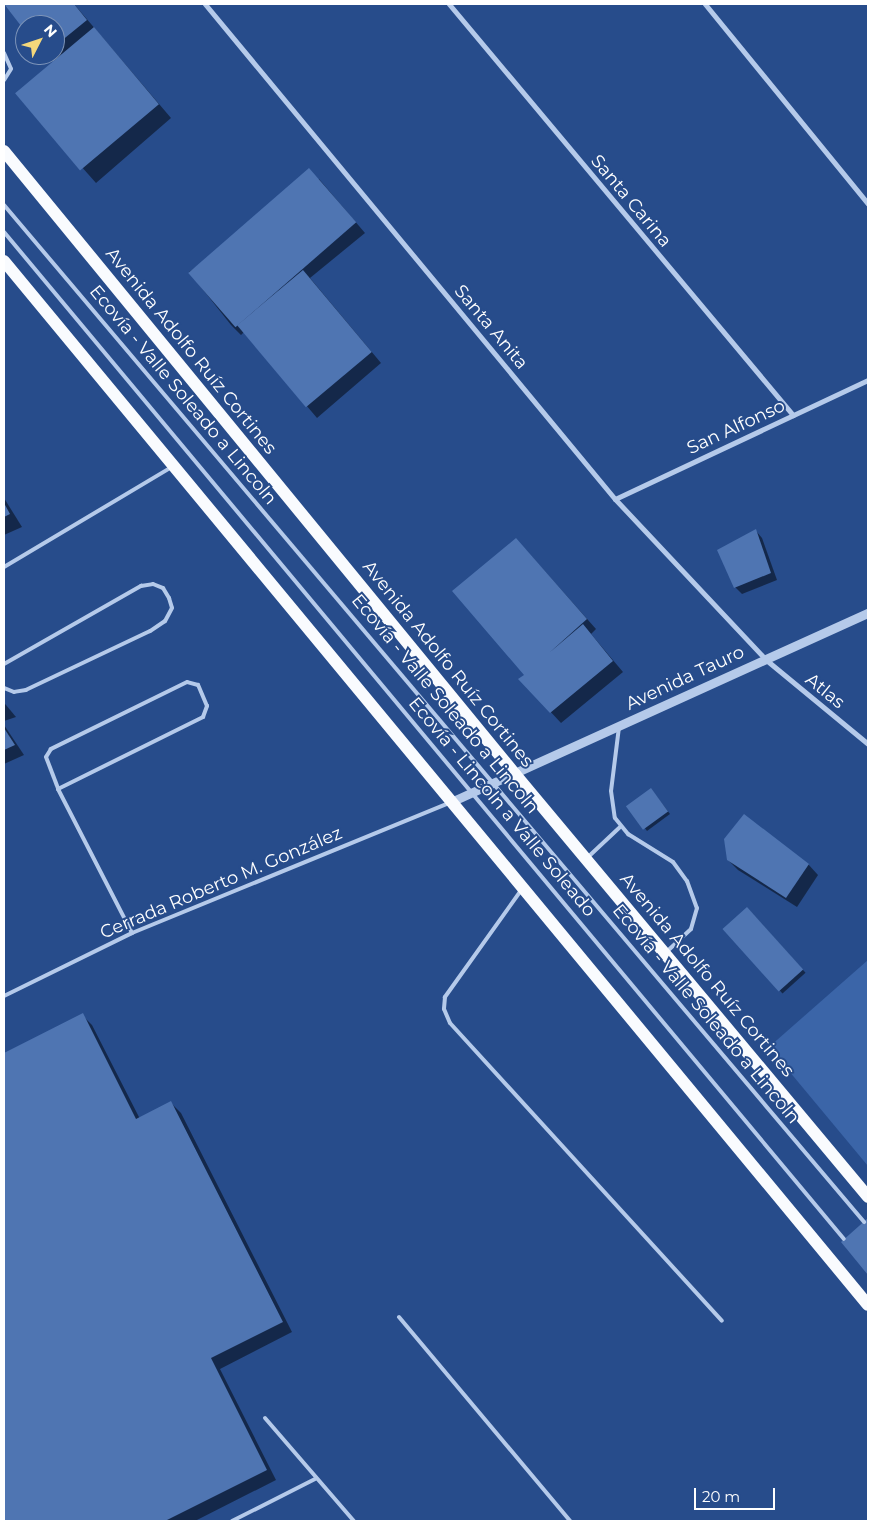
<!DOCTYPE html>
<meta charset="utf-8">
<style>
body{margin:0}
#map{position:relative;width:872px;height:1525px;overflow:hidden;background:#274c8b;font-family:Montserrat,sans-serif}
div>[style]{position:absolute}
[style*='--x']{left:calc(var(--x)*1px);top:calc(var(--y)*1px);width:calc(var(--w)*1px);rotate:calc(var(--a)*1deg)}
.green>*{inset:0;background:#3b65a8}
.shadow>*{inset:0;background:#0007;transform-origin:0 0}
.building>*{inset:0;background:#4f75b2;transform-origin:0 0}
.service>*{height:4px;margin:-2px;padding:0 2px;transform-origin:2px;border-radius:2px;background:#b5caea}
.minor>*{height:5px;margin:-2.5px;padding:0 2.5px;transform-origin:2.5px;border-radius:2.5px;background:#b5caea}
.tertiary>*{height:9px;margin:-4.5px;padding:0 4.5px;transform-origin:4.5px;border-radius:4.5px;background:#b5caea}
.primary>*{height:12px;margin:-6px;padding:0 6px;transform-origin:6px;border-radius:6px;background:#f9fbfe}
span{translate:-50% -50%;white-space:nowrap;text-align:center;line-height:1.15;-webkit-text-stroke:4px #274c8b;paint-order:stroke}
.street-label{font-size:18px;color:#fff}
.frame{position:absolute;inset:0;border:5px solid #fff;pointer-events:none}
.north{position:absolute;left:15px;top:15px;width:50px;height:50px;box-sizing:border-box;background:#274c8b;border:1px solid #7d94b9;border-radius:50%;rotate:49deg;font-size:14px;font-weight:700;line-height:20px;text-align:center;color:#fff}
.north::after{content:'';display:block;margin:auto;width:18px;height:22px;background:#f3d77b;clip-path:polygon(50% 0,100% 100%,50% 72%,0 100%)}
.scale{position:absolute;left:694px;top:1488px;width:81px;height:22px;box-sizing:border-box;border:2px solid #fff;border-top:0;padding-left:6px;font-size:15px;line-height:18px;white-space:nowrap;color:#fff;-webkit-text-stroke:4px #274c8b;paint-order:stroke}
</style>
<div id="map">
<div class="green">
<div style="clip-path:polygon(868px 960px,868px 1166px,769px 1047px)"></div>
</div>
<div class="shadow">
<div style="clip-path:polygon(4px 4px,74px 4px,171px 118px,96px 183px,17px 94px,56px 62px,49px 55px,55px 55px,55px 25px,25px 25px,25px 29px)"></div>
<div style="clip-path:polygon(319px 179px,365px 233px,310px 278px,381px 363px,317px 418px,244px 332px,241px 335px,231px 325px,189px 272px)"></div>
<div style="clip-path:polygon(4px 498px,22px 527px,4px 535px)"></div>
<div style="clip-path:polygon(756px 531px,762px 538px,777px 580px,742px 594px,735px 587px)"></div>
<div style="clip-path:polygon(526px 550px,596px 629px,591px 634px,623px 672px,561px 723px,520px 679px,526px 675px)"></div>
<div style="clip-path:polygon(4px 703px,6px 705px,16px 717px,4px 721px)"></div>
<div style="clip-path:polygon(4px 725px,24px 755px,4px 764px)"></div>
<div style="clip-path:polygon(654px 793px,670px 814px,647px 831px,628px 806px)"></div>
<div style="clip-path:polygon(728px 860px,808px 864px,818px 875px,797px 907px,738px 870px)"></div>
<div style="left:750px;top:911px;width:83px;height:31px;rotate:48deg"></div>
<div style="clip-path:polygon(82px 1015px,92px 1025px,140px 1119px,171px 1103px,181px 1113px,292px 1332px,220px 1369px,276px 1480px,195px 1521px,4px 1521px,4px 1054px)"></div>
<div style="clip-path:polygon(868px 1220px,868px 1273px,843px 1242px)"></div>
</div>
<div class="building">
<div style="clip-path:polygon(4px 4px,74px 4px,87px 20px,55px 46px,55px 25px,25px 25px,25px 31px)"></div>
<div style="left:94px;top:27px;width:101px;height:103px;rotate:50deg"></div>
<div style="left:309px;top:168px;width:72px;height:160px;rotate:49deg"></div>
<div style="left:303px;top:270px;width:107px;height:86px;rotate:50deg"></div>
<div style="clip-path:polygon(4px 503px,10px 514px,4px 517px)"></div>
<div style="clip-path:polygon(756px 529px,771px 573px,734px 588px,717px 550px)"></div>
<div style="clip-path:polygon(516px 538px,587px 619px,549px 653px,583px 624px,613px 661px,550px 713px,518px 679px,524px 675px,452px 591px)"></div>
<div style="clip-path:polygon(4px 728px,15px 745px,4px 750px)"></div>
<div style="left:651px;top:788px;width:29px;height:31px;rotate:54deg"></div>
<div style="clip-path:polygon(744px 814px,809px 864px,786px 898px,727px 860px,724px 839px)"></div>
<div style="left:747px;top:907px;width:84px;height:33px;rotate:48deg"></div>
<div style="clip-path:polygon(83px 1013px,136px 1119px,171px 1101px,283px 1322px,211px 1358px,267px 1470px,165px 1521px,4px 1521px,4px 1053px)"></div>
<div style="clip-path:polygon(868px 1218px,868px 1275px,841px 1242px)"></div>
</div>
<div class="service">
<div style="--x:4;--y:53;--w:17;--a:66"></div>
<div style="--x:11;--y:69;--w:13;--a:122"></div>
<div style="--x:4;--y:205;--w:1332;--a:49.78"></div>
<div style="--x:4;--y:232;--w:1311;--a:50.17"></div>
<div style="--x:4;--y:567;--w:196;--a:-30.8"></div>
<div style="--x:4;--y:664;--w:158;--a:-29.7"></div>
<div style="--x:141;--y:586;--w:12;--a:-9"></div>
<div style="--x:153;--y:584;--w:11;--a:22"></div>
<div style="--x:163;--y:588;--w:12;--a:59"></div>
<div style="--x:169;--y:598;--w:10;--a:73"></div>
<div style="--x:172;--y:608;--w:15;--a:118"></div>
<div style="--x:165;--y:621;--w:18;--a:146"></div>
<div style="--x:150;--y:631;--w:137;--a:154.6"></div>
<div style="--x:26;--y:690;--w:12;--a:171"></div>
<div style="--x:14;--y:692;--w:11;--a:-158"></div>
<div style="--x:619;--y:727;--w:64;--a:97.1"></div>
<div style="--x:611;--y:791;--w:27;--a:82"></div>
<div style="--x:615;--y:818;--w:21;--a:51"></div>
<div style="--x:628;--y:834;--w:53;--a:31.9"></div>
<div style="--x:673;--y:862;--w:24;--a:54"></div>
<div style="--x:687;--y:881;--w:29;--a:70"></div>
<div style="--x:697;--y:908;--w:22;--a:106"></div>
<div style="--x:691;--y:929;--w:34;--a:137"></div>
<div style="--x:58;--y:789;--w:162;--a:-26.4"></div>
<div style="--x:203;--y:717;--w:12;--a:-70"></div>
<div style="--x:207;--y:706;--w:23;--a:-113"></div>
<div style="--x:198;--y:685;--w:11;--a:-165"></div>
<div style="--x:187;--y:682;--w:152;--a:153.8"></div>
<div style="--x:51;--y:749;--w:9;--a:122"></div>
<div style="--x:46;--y:757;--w:34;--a:69"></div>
<div style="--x:58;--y:789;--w:162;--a:62.8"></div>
<div style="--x:587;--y:858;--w:45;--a:-43.2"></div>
<div style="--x:522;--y:889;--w:133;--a:125.5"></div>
<div style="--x:445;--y:997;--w:12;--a:95"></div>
<div style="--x:444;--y:1009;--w:15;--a:67"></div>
<div style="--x:450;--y:1023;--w:403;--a:47.6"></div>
<div style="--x:4;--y:996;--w:143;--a:-26.2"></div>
<div style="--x:132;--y:933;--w:343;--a:-22.3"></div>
<div style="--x:399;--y:1317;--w:266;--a:50"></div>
<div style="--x:265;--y:1418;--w:136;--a:49.2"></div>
<div style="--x:232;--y:1521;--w:93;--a:-26.8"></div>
</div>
<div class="minor">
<div style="--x:205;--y:4;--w:643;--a:50.37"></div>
<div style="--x:615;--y:499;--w:219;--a:46.8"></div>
<div style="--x:765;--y:659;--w:134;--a:39.5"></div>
<div style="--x:449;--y:4;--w:536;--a:50.07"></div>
<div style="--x:705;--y:4;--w:258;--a:50.8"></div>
<div style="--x:615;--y:499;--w:280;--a:-25.2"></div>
</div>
<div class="tertiary">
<div style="--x:453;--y:801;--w:456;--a:-24.4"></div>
</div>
<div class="primary">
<div style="--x:4;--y:151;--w:806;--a:50.64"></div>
<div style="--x:515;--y:774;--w:551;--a:50.15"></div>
<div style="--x:4;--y:261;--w:1355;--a:50.39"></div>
</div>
<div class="street-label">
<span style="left:631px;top:201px;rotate:50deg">Santa Carina</span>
<span style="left:491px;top:327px;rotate:50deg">Santa Anita</span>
<span style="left:191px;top:351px;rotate:51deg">Avenida Adolfo Ruíz Cortines</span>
<span style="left:183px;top:395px;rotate:50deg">Ecovía - Valle Soleado a Lincoln</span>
<span style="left:736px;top:427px;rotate:-25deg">San Alfonso</span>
<span style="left:448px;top:664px;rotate:51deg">Avenida Adolfo Ruíz Cortines</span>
<span style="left:685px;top:678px;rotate:-25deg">Avenida Tauro</span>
<span style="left:825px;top:691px;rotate:39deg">Atlas</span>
<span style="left:445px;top:704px;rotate:50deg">Ecovía - Valle Soleado a Lincoln</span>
<span style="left:502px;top:807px;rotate:50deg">Ecovía - Lincoln a Valle Soleado</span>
<span style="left:221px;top:883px;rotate:-23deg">Cerrada Roberto M. González</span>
<span style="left:707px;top:975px;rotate:50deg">Avenida Adolfo Ruíz Cortines</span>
<span style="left:706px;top:1014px;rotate:50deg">Ecovía - Valle Soleado a Lincoln</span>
</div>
<div class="frame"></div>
<div class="north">N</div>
<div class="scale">20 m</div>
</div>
